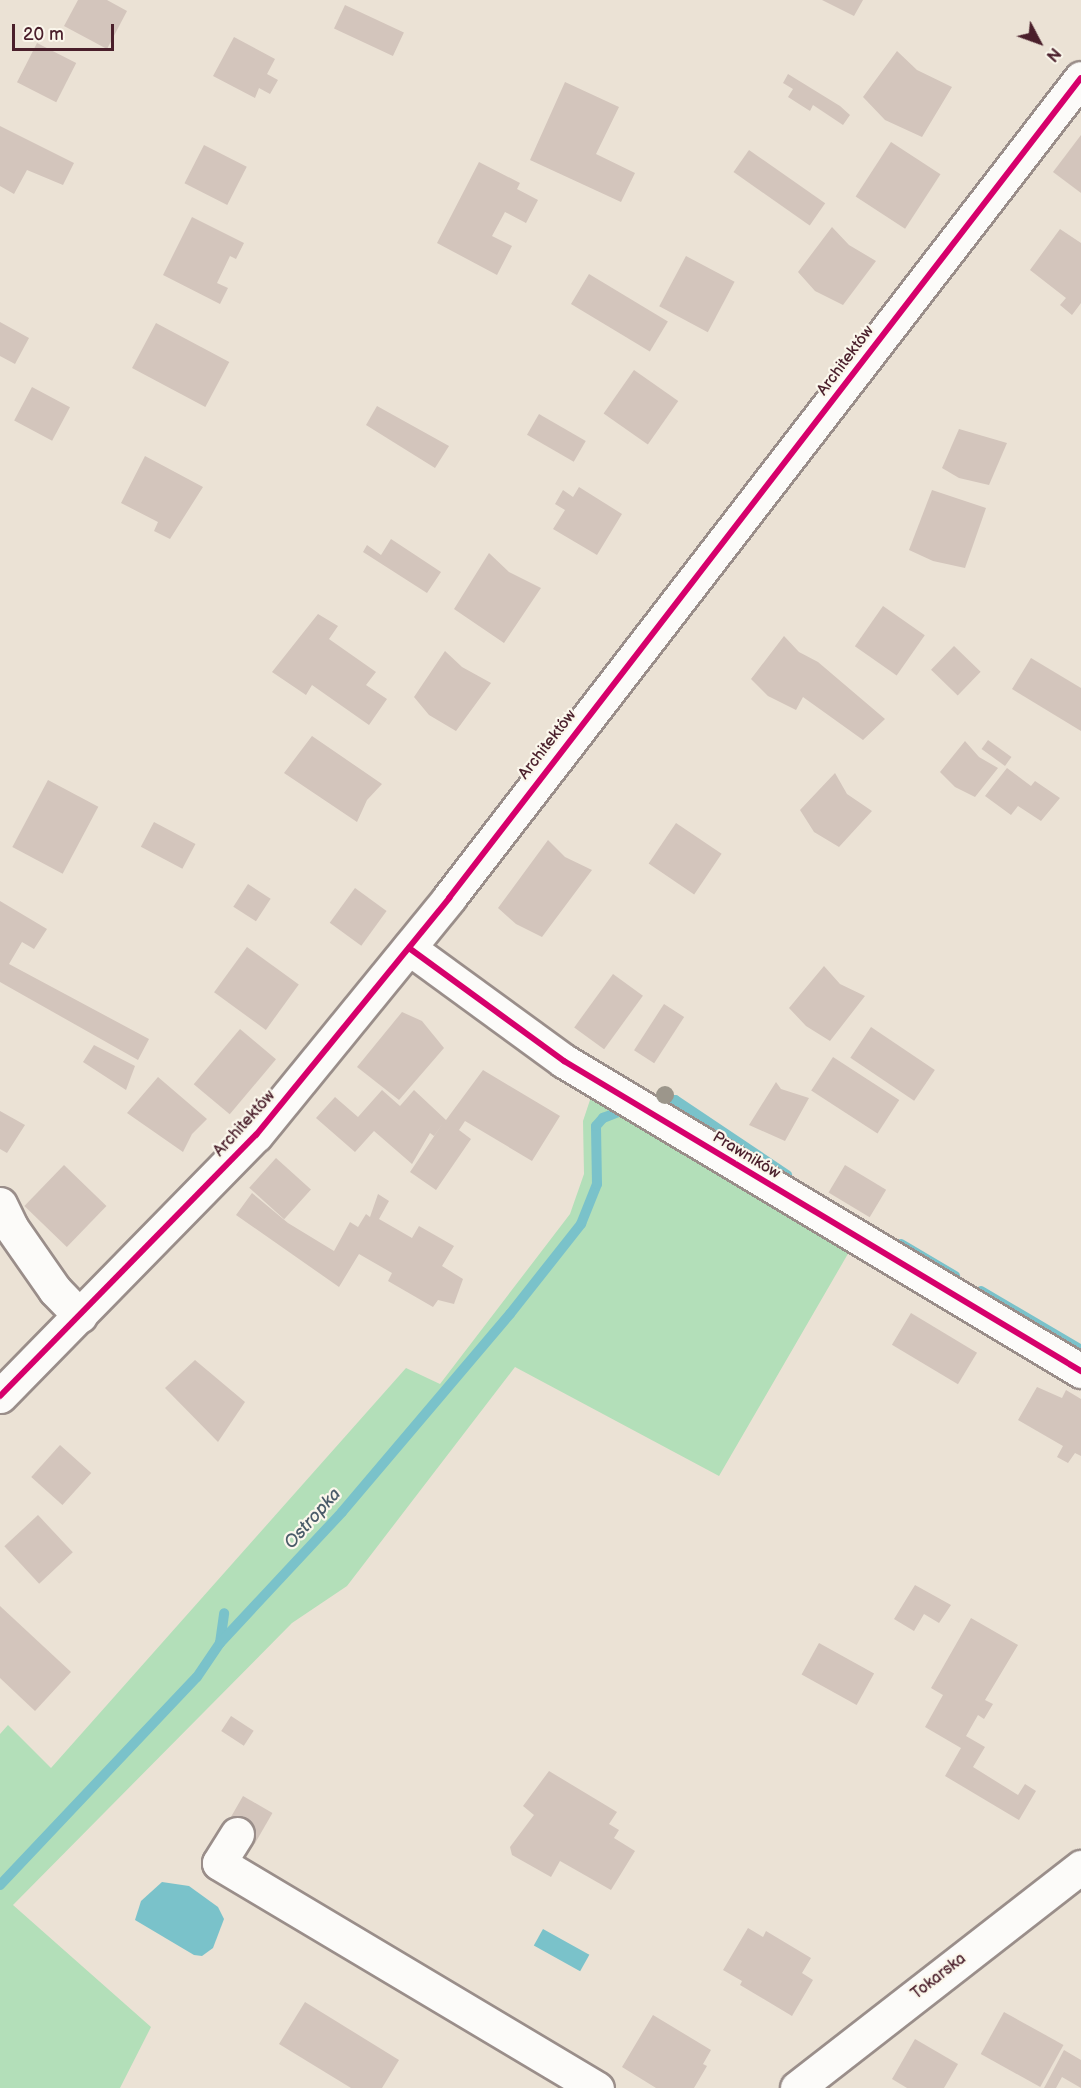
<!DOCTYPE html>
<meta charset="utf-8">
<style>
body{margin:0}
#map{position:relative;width:1081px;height:2088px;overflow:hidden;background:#ebe2d5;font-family:"Balsamiq Sans",sans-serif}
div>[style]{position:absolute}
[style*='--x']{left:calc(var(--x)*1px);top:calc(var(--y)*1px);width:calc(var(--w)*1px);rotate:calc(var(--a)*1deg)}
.green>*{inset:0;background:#b3dfb9}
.water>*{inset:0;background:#7ac2ca;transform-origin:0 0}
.stream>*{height:10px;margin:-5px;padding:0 5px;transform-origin:5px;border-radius:5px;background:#7ac2ca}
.building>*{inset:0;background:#d3c5bc;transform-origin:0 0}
.roads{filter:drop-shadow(2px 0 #9a8e8a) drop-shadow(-2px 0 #9a8e8a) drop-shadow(0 2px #9a8e8a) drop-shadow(0 -2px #9a8e8a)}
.minor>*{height:33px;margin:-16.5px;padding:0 16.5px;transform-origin:16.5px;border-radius:16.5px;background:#fcfbf9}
.cycleway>*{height:6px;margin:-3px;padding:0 3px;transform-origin:3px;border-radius:3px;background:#d6006c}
.trees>*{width:18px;height:18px;margin:-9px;border-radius:50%;background:#9c968b}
span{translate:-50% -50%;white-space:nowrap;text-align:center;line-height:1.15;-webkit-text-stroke:4.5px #fbf7ec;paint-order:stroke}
.street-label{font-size:16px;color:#4a1f2b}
.water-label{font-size:18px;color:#4a5b69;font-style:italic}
.north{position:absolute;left:1009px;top:12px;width:60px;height:60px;-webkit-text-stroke:4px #fbf7ec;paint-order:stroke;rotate:131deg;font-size:16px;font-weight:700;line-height:24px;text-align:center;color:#4a1f2b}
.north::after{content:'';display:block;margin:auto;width:21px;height:27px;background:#4a1f2b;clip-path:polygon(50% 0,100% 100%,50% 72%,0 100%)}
.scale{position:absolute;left:12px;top:24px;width:102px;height:27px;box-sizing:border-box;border:3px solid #4a1f2b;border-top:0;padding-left:8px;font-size:18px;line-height:21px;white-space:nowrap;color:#4a1f2b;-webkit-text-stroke:4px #fbf7ec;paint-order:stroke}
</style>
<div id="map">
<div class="green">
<div style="clip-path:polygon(592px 1094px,849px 1252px,719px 1476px,515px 1367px,347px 1586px,292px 1623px,13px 1905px,151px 2027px,120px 2088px,0 2088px,0 1734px,8px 1725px,51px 1768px,406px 1368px,440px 1384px,570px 1214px,584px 1174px,583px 1121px)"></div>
</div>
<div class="water">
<div style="clip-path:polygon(162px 1882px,189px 1886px,218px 1907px,224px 1919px,213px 1948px,202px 1956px,194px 1955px,135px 1920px,141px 1901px)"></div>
<div style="left:543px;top:1929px;width:53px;height:19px;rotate:29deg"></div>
</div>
<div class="stream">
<div style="--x:663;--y:1101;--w:12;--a:-5"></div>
<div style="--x:675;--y:1100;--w:135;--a:33.8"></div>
<div style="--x:901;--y:1244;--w:63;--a:30.7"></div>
<div style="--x:981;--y:1291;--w:116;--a:30.5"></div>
<div style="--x:220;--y:1643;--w:30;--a:-82"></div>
<div style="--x:0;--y:1885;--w:286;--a:-46.6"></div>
<div style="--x:197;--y:1677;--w:41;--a:-55.9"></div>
<div style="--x:220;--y:1643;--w:179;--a:-47"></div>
<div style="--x:342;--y:1512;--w:260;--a:-49.7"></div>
<div style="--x:510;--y:1314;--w:115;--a:-51.7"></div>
<div style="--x:581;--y:1224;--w:43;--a:-68.2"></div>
<div style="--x:597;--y:1184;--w:58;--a:-91"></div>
<div style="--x:596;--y:1126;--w:11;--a:-49"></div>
<div style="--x:603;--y:1118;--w:19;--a:-21"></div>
</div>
<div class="building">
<div style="clip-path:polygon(78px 0,107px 0,127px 11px,107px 49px,64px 26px)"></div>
<div style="clip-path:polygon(822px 0,863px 0,854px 16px)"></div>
<div style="left:345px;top:5px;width:65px;height:26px;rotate:25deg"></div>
<div style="clip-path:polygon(234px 37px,275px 59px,267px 74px,278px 80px,270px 94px,259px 88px,255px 98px,213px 76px)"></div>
<div style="left:37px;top:43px;width:44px;height:44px;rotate:27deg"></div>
<div style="clip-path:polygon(897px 51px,917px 70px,952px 87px,922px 137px,885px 120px,863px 97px)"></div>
<div style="clip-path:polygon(788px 74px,840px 106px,850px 115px,843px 125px,813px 105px,810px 111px,788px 97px,793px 89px,783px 83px)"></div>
<div style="clip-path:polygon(565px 82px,619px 107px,596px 154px,635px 173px,621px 202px,530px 160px)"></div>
<div style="clip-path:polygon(0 126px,74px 163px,63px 185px,27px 170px,14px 194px,0 186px)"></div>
<div style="clip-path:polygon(1081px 135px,1081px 193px,1053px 172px)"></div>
<div style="left:891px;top:142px;width:59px;height:65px;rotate:33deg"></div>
<div style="left:204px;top:145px;width:48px;height:43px;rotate:27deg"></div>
<div style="left:749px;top:150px;width:93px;height:27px;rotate:35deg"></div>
<div style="clip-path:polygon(479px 162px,520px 183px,517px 189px,538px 200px,526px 223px,505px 212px,492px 236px,512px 246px,497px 275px,437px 243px)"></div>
<div style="clip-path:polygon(192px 217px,244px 243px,236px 259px,230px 256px,217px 283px,228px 288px,220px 304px,163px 275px)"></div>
<div style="clip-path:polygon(832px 227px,849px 245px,876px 261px,843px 305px,815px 291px,798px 272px)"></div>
<div style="clip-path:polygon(1060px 229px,1081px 243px,1081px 303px,1072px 315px,1060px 305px,1066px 298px,1030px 270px)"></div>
<div style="left:686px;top:256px;width:55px;height:57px;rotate:28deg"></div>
<div style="left:589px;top:274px;width:92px;height:35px;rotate:31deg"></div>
<div style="clip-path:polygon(0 322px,29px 338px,15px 364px,0 356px)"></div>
<div style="left:156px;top:323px;width:83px;height:51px;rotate:28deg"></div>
<div style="left:634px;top:370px;width:54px;height:53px;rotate:35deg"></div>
<div style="left:32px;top:387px;width:43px;height:38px;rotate:28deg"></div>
<div style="clip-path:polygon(377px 406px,449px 446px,435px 468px,366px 425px)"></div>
<div style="left:539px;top:414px;width:54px;height:24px;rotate:30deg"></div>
<div style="clip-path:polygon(959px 429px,1007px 443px,989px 485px,959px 478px,942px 468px)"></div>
<div style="clip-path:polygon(145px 456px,203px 487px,170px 539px,154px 531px,158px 522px,121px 503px)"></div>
<div style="clip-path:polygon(579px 487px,622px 514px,597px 555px,553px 529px,565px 510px,555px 504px,563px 490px,573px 497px)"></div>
<div style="clip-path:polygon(932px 490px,986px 508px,965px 568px,933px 561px,909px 550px)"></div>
<div style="clip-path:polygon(391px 539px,441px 572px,427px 593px,363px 552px,367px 545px,381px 555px)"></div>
<div style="clip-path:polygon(489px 553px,509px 572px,541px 588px,504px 643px,454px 609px)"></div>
<div style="left:883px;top:606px;width:51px;height:49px;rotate:35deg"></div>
<div style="clip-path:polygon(318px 614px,338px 626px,329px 639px,376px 672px,366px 685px,387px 699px,369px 725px,312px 685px,306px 695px,272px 672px)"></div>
<div style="clip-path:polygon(784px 636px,799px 652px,818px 662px,885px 719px,863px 740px,803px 697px,796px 710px,768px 696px,751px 679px)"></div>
<div style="left:954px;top:646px;width:37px;height:33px;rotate:44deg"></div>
<div style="clip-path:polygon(445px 651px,462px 667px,491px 683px,456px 731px,429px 715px,414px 697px)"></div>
<div style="clip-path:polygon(1031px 658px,1081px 688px,1081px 731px,1012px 689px)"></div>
<div style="clip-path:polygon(312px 736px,382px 784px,367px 800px,357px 822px,284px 773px)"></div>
<div style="left:988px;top:740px;width:29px;height:11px;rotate:36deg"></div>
<div style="clip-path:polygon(965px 741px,979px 757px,998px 768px,975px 797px,955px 787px,940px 772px)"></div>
<div style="clip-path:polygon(1007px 768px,1031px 786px,1035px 781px,1060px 798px,1041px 821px,1018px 806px,1011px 815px,985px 796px)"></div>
<div style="clip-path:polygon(835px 773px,847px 794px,872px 811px,839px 847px,814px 832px,800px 810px)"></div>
<div style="left:48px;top:780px;width:57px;height:76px;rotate:28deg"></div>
<div style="left:154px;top:822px;width:47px;height:28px;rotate:28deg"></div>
<div style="left:676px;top:823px;width:55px;height:49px;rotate:34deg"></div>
<div style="clip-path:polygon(548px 840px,565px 857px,592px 870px,542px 937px,516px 924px,498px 908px)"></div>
<div style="left:248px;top:884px;width:27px;height:27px;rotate:33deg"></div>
<div style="left:355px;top:888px;width:39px;height:43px;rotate:36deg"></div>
<div style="clip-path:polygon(0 901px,47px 929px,34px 949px,22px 942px,9px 964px,149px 1039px,138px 1060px,0 982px)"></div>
<div style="left:247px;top:947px;width:64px;height:56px;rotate:36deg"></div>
<div style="clip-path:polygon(824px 966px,840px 984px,865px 996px,830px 1041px,806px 1026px,789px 1008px)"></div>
<div style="left:613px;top:974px;width:37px;height:66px;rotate:36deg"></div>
<div style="left:664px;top:1004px;width:24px;height:55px;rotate:33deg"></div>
<div style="clip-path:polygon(402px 1012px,422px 1021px,444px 1048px,399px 1100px,357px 1067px)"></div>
<div style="left:871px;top:1027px;width:77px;height:37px;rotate:34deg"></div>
<div style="left:240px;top:1029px;width:47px;height:72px;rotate:40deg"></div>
<div style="clip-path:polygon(94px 1045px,135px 1066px,126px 1090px,83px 1062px)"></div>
<div style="left:833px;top:1057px;width:79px;height:40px;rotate:33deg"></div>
<div style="clip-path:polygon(483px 1070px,560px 1116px,532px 1161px,465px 1121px,459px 1130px,471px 1139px,436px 1190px,410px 1172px,443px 1123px,434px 1136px,430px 1133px,412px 1164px,374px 1131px,355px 1152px,316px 1118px,335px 1097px,358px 1117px,382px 1090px,400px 1106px,414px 1090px,446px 1120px)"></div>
<div style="clip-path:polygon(158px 1077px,207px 1119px,192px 1134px,183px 1152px,127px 1113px)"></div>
<div style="clip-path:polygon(776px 1082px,781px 1089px,809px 1098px,785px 1141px,749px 1125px)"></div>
<div style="clip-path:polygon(0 1111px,25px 1125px,7px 1153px,0 1149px)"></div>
<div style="left:276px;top:1158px;width:47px;height:40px;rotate:42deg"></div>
<div style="left:64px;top:1165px;width:59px;height:57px;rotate:44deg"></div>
<div style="left:845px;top:1165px;width:48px;height:32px;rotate:31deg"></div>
<div style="clip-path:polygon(252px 1193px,288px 1223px,334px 1251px,350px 1222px,358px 1227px,366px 1214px,370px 1217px,378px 1194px,389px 1201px,379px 1219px,412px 1238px,419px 1226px,454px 1246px,442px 1266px,463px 1279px,454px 1304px,438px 1300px,433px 1307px,388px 1281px,392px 1273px,359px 1254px,339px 1287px,236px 1215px)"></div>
<div style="left:911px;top:1313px;width:77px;height:37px;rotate:31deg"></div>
<div style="clip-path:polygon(195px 1360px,245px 1402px,218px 1442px,165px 1388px)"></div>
<div style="clip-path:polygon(1037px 1387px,1062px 1398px,1066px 1390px,1081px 1399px,1081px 1456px,1075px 1453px,1068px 1463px,1057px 1457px,1063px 1446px,1018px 1420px)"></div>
<div style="left:60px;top:1445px;width:42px;height:43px;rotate:42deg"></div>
<div style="left:38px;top:1515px;width:51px;height:46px;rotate:47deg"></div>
<div style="clip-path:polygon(915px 1585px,951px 1605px,939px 1623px,924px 1614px,914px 1631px,894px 1619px)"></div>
<div style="clip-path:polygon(0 1606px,71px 1672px,35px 1711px,0 1678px)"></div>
<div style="clip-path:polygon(971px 1618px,1018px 1645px,985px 1700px,993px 1704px,984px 1719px,978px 1715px,966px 1736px,985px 1747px,973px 1767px,1018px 1795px,1025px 1784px,1036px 1791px,1019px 1820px,945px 1776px,961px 1748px,925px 1727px,943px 1695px,931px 1688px)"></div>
<div style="left:819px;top:1643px;width:63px;height:36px;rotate:29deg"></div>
<div style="left:231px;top:1716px;width:27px;height:18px;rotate:33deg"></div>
<div style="clip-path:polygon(549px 1771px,617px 1812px,609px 1824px,619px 1830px,614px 1838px,635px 1851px,611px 1890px,560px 1861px,551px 1877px,512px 1855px,510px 1847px,534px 1815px,523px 1806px)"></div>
<div style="left:243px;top:1796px;width:34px;height:36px;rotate:30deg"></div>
<div style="clip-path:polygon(748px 1928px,763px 1937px,766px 1931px,811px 1958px,802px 1973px,813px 1980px,792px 2016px,740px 1985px,742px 1981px,723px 1970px)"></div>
<div style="clip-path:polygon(305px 2002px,399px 2060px,382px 2088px,351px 2088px,279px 2044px)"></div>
<div style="left:1004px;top:2012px;width:68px;height:48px;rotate:29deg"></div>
<div style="clip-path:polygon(653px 2015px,711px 2050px,703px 2064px,707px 2066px,694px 2088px,656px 2088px,622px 2067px)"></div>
<div style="clip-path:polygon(915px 2039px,958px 2064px,944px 2088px,907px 2088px,892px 2079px)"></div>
<div style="clip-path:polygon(1064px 2050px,1081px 2060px,1081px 2088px,1062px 2077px,1056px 2088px,1044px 2088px)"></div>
</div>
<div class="roads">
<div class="minor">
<div style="--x:409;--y:948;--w:192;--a:36.1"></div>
<div style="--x:564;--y:1061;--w:603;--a:30.95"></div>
<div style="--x:0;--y:1204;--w:25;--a:64"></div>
<div style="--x:11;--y:1227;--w:77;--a:55.1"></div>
<div style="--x:55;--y:1290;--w:36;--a:46"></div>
<div style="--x:0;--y:1396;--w:366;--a:-45.6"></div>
<div style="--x:256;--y:1135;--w:306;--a:-50.8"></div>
<div style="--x:449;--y:898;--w:1035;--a:-52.38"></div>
<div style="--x:237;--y:1834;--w:34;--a:122"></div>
<div style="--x:219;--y:1863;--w:440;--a:30.8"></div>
<div style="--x:797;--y:2088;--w:360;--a:-37.9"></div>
</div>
</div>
<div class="cycleway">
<div style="--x:409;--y:948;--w:192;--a:36.1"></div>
<div style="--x:564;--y:1061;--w:603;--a:30.95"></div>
<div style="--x:0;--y:1396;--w:366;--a:-45.6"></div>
<div style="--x:256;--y:1135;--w:306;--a:-50.8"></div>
<div style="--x:449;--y:898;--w:1035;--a:-52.38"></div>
</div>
<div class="trees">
<div style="left:665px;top:1095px"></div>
</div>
<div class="street-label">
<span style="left:846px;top:361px;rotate:-53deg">Architektów</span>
<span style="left:548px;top:745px;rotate:-52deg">Architektów</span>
<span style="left:245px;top:1124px;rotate:-48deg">Architektów</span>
<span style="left:746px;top:1156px;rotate:31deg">Prawników</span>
<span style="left:939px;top:1977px;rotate:-38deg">Tokarska</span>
</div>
<div class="water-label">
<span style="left:313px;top:1519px;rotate:-48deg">Ostropka</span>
</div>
<div class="north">N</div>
<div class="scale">20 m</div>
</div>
